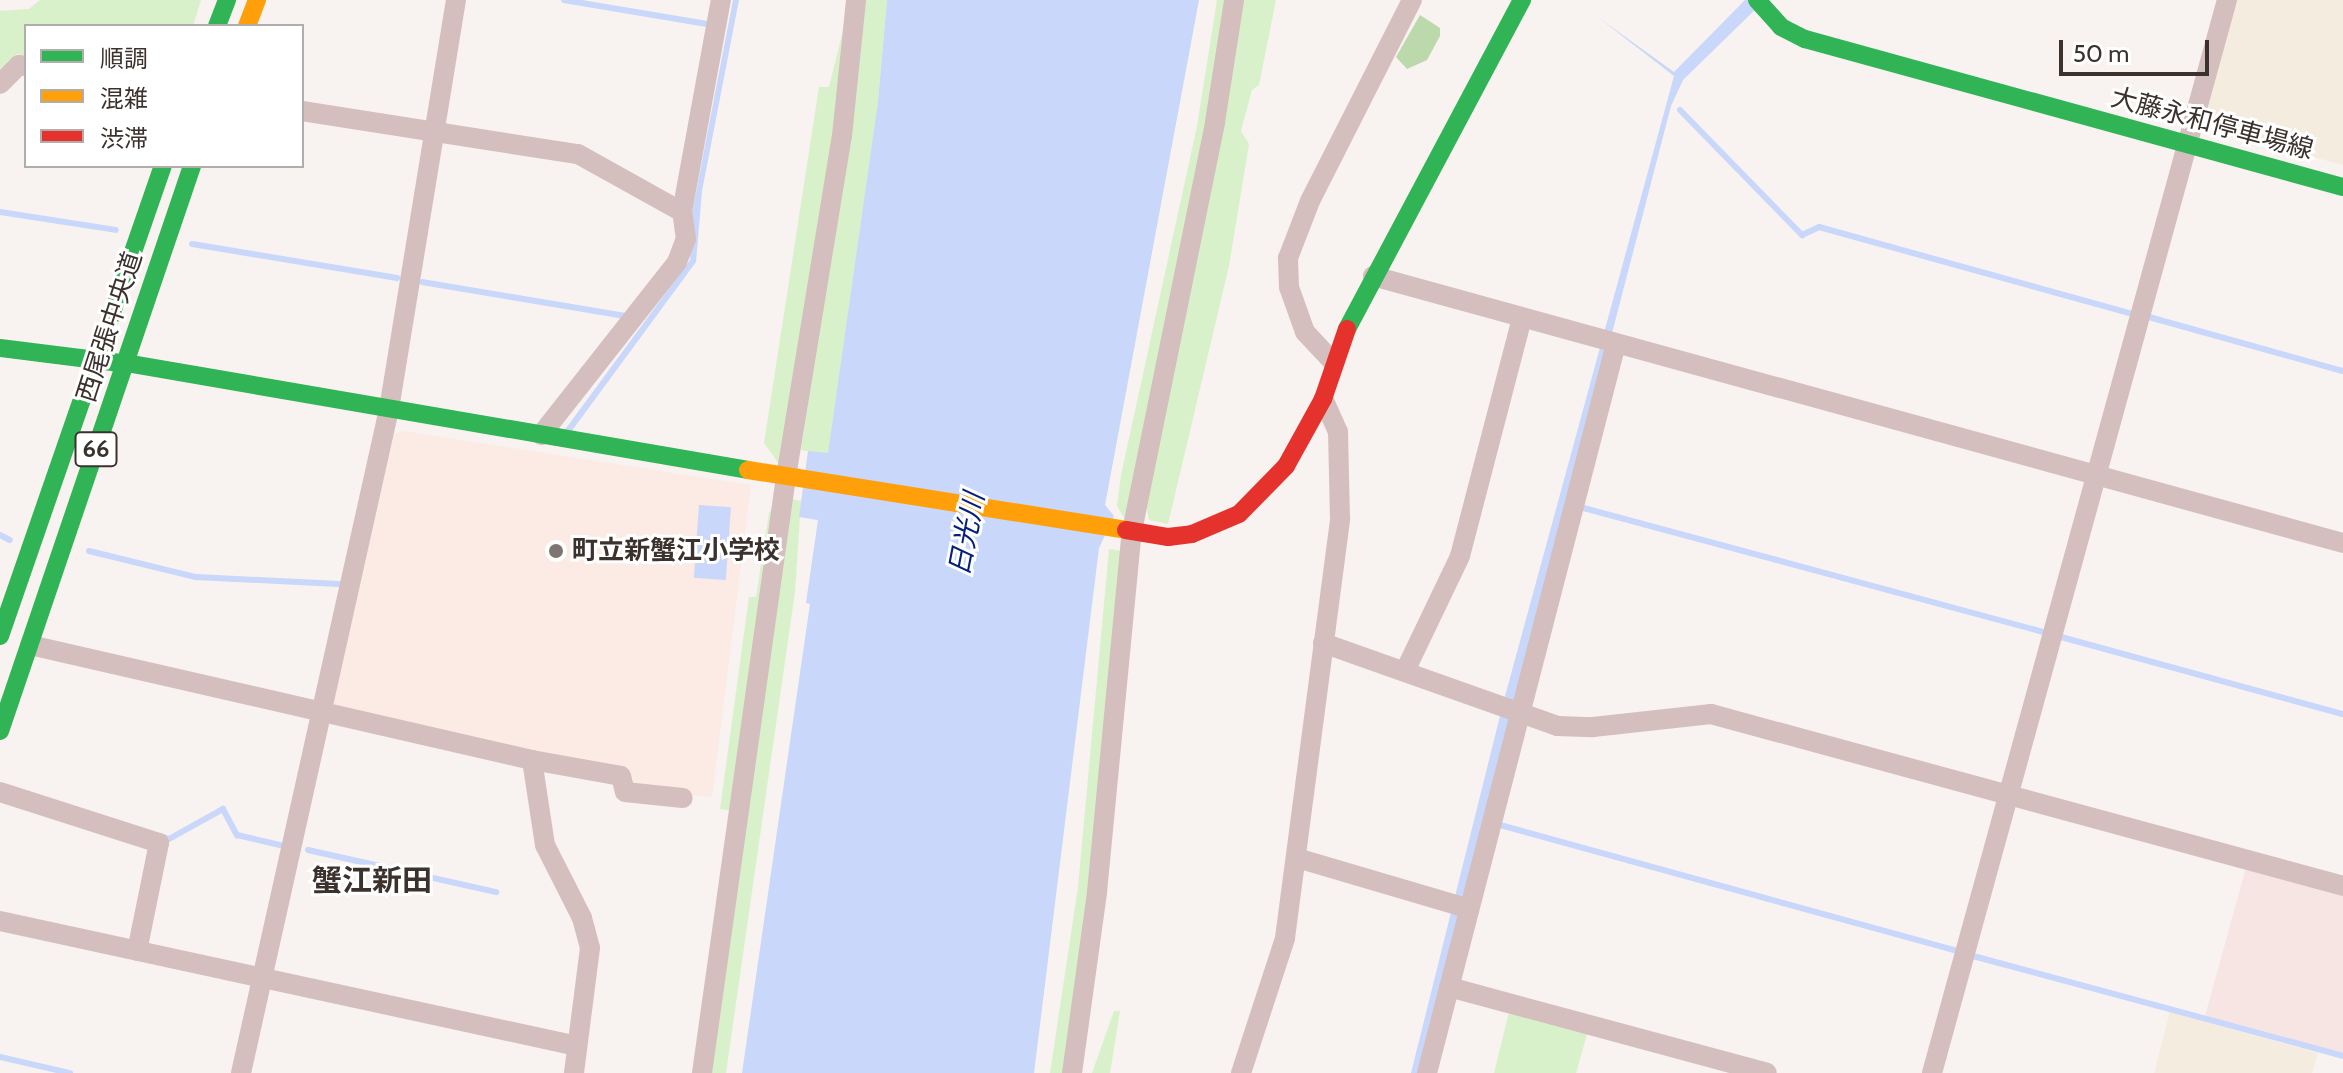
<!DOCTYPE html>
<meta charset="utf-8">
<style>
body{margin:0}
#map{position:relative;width:2343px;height:1073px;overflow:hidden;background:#f8f2f0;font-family:Cabin,"Noto Sans JP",sans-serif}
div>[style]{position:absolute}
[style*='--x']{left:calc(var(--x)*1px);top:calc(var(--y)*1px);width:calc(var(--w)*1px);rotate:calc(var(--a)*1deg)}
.commercial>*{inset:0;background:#f7e5e4}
.industrial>*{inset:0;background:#f5ece0}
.built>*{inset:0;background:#fceae4}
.green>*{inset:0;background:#d9f1cb}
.forest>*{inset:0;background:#bcd9ac}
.water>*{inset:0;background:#c8d7fa;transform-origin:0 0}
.stream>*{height:6px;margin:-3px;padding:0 3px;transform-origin:3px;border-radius:3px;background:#c8d7fa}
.street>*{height:20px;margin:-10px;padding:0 10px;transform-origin:10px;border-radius:10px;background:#d4bfbe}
.fast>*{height:18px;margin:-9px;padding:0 9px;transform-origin:9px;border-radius:9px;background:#30b455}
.slow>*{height:18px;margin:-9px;padding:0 9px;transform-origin:9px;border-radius:9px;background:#ff9f0a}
.jam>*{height:18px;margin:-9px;padding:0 9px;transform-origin:9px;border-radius:9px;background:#e5322d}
.dots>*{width:22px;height:22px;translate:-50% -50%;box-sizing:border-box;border:4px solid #fff;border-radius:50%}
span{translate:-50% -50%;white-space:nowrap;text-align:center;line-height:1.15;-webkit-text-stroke:6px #fff;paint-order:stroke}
.shield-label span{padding:2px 6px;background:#fff;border:2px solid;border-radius:6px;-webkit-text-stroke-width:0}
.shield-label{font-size:24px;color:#3b322e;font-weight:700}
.street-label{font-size:26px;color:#3b322e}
.poi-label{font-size:26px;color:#3b322e;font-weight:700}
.left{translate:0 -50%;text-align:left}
.water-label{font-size:28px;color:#05207c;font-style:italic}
.quarter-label{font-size:30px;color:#3b322e;font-weight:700}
.legend{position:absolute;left:24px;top:24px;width:280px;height:144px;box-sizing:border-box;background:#fff;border:2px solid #b1adab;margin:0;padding:10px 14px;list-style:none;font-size:24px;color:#3b322e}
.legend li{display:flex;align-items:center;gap:16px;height:40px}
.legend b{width:40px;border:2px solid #b1adab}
.scale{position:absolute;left:2059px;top:40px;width:150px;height:36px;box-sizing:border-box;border:4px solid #3b322e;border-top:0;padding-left:10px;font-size:24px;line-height:28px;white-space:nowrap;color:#3b322e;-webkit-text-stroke:6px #fff;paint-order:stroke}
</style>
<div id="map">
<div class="commercial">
<div style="clip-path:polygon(2246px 868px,2343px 895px,2343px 1053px,2205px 1016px)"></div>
</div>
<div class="industrial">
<div style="clip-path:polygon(2232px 0,2343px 0,2343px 165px,2198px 126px)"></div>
<div style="clip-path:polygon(2170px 1012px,2318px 1053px,2312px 1073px,2154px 1073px)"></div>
</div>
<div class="built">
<div style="clip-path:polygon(403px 431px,751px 485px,712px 797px,633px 789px,333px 704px,394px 434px)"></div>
</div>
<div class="green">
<div style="clip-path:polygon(40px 0,201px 0,193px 26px,26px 26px,26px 56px,17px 54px,0 69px,0 11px,29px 9px)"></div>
<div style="clip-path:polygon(861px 0,887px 0,878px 101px,828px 454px,801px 450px,847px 138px)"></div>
<div style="clip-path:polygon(1217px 0,1229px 0,1131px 505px,1124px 518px,1117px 506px,1121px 475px,1197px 126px)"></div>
<div style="clip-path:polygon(1239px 0,1276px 0,1259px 85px,1252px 90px,1241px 131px,1249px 144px,1229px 266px,1168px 524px,1149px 520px,1145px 499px)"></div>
<div style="clip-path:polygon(845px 22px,835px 134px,779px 464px,764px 443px,819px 87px,829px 87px)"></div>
<div style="clip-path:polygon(792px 499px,801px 501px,795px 592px,726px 1073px,709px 1073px)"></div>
<div style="clip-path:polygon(776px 503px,733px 811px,720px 809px,749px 597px,756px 597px,769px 513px)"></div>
<div style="clip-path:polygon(1109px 549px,1121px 551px,1090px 890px,1063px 1073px,1050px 1073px,1078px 887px)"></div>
<div style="clip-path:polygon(1114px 1011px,1120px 1011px,1110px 1073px,1092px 1073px)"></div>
<div style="clip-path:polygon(1509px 1012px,1588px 1031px,1576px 1073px,1494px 1073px)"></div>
</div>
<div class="forest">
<div style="clip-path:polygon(1420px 15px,1440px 28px,1440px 36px,1427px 60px,1407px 69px,1396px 57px)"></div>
</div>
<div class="water">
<div style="clip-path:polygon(733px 0,739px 0,702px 191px,696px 262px,571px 432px,564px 431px,690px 260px,692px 213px)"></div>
<div style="clip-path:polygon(887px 0,1199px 0,1105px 505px,1114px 516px,1099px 548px,1034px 1073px,742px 1073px,810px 604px,806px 603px,818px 520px,799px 517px,808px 451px,828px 453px,878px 101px)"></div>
<div style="clip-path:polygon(1745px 0,1765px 0,1683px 80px,1671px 106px,1420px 1073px,1411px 1073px,1504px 700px,1674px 76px,1599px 18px,1674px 72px)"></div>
<div style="left:699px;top:505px;width:32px;height:73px;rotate:4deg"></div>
</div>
<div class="stream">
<div style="--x:564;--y:0;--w:145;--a:9.5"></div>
<div style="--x:1680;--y:110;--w:175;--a:45.7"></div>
<div style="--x:1802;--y:235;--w:19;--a:-25"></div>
<div style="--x:1819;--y:227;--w:326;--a:15.5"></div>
<div style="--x:0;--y:212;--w:117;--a:8.8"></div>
<div style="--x:192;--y:244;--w:208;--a:9.4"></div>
<div style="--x:422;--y:282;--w:206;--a:9.5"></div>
<div style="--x:2149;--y:317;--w:201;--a:15.6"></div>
<div style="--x:1580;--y:507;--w:483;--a:15.1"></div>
<div style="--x:0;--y:535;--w:11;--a:27"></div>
<div style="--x:89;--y:551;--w:110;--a:13.7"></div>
<div style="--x:196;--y:577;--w:143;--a:2.8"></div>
<div style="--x:2061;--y:637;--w:292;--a:15.3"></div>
<div style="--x:1500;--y:825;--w:475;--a:15.4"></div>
<div style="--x:160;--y:836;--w:9;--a:18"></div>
<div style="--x:169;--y:839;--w:62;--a:-29.1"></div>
<div style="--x:223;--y:809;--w:30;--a:62"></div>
<div style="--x:237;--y:835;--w:44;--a:13.1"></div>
<div style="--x:308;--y:850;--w:193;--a:12.6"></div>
<div style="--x:1973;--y:956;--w:383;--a:15.1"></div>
<div style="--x:0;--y:1057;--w:72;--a:12.9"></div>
</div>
<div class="street">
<div style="--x:0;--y:84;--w:27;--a:-45"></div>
<div style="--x:19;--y:65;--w:7;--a:8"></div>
<div style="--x:302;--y:111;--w:279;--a:8.9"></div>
<div style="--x:578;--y:154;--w:119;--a:29.1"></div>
<div style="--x:1373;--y:276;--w:1006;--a:15.39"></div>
<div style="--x:1334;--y:363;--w:42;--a:-133.1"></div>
<div style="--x:1305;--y:332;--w:48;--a:-109.6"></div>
<div style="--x:1289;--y:287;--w:29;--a:-92"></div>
<div style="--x:1288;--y:258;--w:61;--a:-68.9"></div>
<div style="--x:1310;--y:201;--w:225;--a:-63.1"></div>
<div style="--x:541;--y:435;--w:220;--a:-51.8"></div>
<div style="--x:677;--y:262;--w:25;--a:-69"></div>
<div style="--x:686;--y:239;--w:27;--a:-98"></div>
<div style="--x:682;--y:212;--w:216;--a:-79.6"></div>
<div style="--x:1323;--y:643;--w:248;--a:19.5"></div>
<div style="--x:1557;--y:726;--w:36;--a:2"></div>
<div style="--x:1593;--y:727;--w:119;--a:-6.3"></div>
<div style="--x:1711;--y:714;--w:655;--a:15.22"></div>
<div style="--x:30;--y:645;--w:515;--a:12.9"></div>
<div style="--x:532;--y:760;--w:86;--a:81.3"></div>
<div style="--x:545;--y:845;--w:82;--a:63.1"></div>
<div style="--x:582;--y:918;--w:31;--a:75"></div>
<div style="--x:590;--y:948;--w:126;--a:97.3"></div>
<div style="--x:1405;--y:671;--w:127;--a:-64.4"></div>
<div style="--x:1460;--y:556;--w:246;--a:-75.4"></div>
<div style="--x:532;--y:760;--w:90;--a:10.2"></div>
<div style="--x:621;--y:776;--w:16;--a:76"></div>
<div style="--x:625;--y:792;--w:58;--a:5.9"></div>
<div style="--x:0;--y:792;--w:167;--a:17.8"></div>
<div style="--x:159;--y:843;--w:110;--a:101.5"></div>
<div style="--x:1297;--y:858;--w:177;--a:16.4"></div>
<div style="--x:0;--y:921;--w:590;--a:12.22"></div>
<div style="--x:1449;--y:987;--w:329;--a:15.1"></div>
<div style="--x:241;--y:1073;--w:680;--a:-77.43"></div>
<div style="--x:389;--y:409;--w:414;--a:-80.7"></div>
<div style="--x:702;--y:1073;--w:602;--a:-81.98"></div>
<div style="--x:786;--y:477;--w:346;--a:-80.7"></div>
<div style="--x:842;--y:136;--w:137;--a:-84.1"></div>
<div style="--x:1072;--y:1073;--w:183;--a:-82.1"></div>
<div style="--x:1097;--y:892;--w:363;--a:-84.5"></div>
<div style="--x:1132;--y:531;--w:417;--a:-78.5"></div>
<div style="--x:1215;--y:122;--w:123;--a:-81.1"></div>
<div style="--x:1241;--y:1073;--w:142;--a:-71.9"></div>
<div style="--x:1285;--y:938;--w:423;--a:-82.5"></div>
<div style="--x:1340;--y:519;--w:87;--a:-91.3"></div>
<div style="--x:1338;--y:432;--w:36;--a:-114"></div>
<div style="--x:1427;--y:1073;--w:753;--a:-75.47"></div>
<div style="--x:1932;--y:1073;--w:1113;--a:-74.63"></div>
</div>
<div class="fast">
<div style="--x:1757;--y:0;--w:36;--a:48"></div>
<div style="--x:1781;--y:27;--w:27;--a:27"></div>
<div style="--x:1805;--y:39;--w:558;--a:15.38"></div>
<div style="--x:217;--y:26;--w:28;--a:-69"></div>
<div style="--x:1347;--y:329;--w:373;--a:-62"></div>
<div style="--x:0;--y:348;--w:121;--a:7.1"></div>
<div style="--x:126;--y:363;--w:631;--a:9.76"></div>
<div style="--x:0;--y:636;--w:497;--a:-70.9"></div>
<div style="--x:0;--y:731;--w:597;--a:-71.23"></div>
</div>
<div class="slow">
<div style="--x:247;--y:26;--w:28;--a:-69"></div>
<div style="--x:748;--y:470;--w:383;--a:9"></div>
</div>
<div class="jam">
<div style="--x:1126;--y:530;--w:43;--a:9.5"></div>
<div style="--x:1168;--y:537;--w:24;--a:-7"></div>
<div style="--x:1192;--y:534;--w:51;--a:-23.1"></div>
<div style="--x:1239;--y:514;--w:67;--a:-45.6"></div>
<div style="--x:1286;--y:466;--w:77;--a:-61.1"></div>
<div style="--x:1323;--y:399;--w:74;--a:-71.1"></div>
</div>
<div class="dots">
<div style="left:556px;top:551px;background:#7d7572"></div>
</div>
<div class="shield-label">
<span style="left:96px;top:449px">66</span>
</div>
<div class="street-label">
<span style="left:2212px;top:124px;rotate:15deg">大藤永和停車場線</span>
<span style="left:110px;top:327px;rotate:-72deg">西尾張中央道</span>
</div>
<div class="poi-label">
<span class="left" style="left:572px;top:551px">町立新蟹江小学校</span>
</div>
<div class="water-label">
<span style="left:966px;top:534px;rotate:-79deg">日光川</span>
</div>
<div class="quarter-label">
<span style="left:372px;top:881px">蟹江新田</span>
</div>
<ul class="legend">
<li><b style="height:10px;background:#30b455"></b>順調</li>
<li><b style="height:10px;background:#ff9f0a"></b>混雑</li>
<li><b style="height:10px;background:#e5322d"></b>渋滞</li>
</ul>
<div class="scale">50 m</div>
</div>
